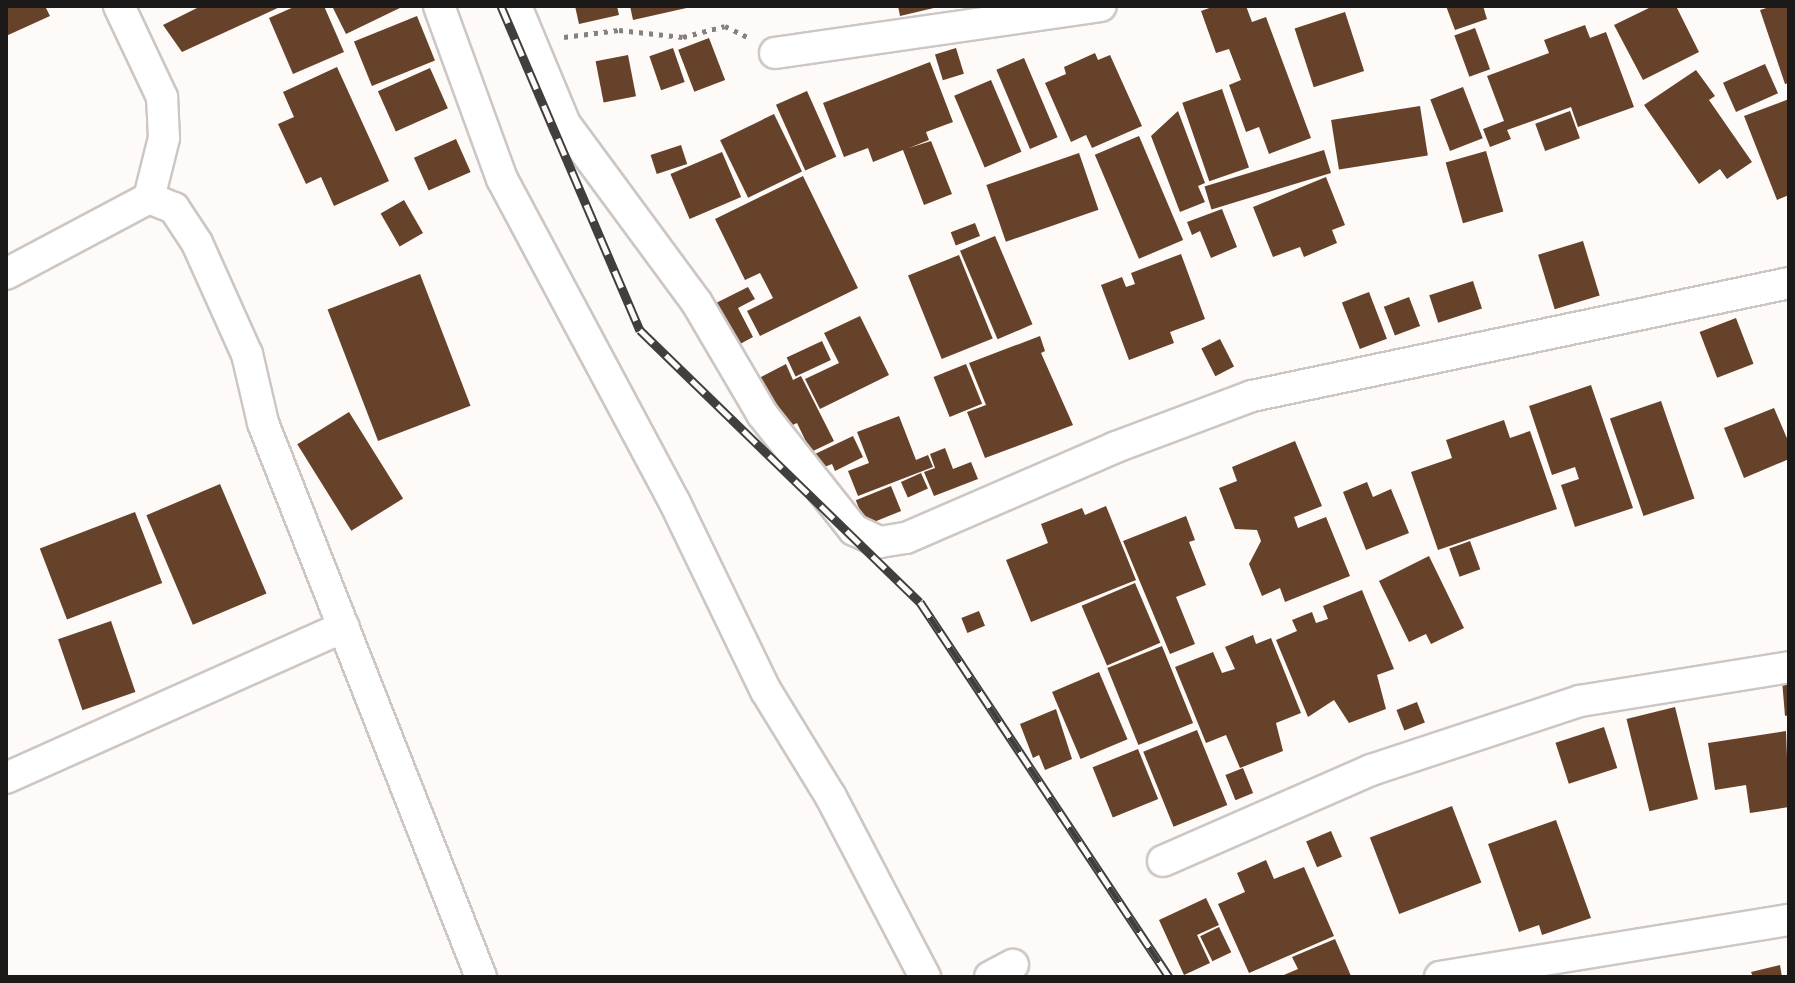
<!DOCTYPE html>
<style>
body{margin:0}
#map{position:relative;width:1795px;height:983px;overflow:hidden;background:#fefaf8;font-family:"Archivo Narrow",sans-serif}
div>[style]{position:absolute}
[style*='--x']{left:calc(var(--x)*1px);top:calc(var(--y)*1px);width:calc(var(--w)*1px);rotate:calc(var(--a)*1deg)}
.building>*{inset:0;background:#66422b;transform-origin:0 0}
.path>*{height:5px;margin-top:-2.5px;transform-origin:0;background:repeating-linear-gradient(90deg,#848180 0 4px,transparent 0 10px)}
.roads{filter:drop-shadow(2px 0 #ccc7c4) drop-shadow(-2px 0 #ccc7c4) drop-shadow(0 2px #ccc7c4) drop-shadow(0 -2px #ccc7c4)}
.minor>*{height:30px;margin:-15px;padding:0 15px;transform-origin:15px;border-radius:15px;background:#fff}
.rail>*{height:9px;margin-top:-4.5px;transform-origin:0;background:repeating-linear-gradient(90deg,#fefaf8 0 18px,#413f3e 0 36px);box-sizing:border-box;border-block:2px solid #413f3e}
span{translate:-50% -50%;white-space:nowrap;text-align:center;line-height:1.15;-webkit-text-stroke:8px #fefaf8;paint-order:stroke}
.frame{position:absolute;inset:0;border:8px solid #1c1a19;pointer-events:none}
</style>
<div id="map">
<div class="building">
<div style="clip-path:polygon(6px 6px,45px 6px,50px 16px,6px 36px)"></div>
<div style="clip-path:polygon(201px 6px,282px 6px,182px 52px,163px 25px)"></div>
<div style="clip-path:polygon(296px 6px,324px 6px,344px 52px,293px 74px,269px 18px)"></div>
<div style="clip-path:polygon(332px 6px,404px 6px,346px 34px)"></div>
<div style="clip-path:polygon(575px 6px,617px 6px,619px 15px,579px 24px)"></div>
<div style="clip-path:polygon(630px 6px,690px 6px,691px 7px,633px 20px)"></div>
<div style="clip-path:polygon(898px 6px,937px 6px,938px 7px,900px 16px)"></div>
<div style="clip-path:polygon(1215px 6px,1246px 6px,1252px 22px,1266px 17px,1311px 138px,1269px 154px,1259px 127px,1246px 132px,1229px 85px,1241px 80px,1229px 49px,1216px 53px,1201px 11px)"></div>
<div style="clip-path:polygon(1446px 6px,1483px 6px,1487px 19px,1455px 30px)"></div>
<div style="clip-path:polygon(1653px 6px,1676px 6px,1699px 52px,1643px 80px,1614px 25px)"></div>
<div style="clip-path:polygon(1773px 6px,1789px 6px,1789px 83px,1785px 84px,1760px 10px)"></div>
<div style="left:1345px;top:12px;width:62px;height:53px;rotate:72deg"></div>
<div style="left:417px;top:16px;width:48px;height:68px;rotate:68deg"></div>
<div style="clip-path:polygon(1585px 25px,1590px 38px,1606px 32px,1634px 107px,1578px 127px,1571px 107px,1507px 130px,1511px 139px,1490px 147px,1483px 129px,1504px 121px,1487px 76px,1549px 53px,1544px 40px)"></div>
<div style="left:1475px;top:28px;width:44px;height:22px;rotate:70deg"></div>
<div style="left:709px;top:38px;width:45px;height:33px;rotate:69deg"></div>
<div style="left:673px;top:48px;width:36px;height:25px;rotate:71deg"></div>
<div style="left:956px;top:48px;width:27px;height:22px;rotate:73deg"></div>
<div style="clip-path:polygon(1095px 53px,1098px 60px,1110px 55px,1142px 126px,1092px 148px,1086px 135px,1071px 142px,1045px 83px,1066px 74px,1064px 67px)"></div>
<div style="left:628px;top:55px;width:42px;height:33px;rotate:79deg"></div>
<div style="left:1024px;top:58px;width:86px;height:30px;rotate:67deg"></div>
<div style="clip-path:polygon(930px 62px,953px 122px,926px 132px,929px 140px,909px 148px,931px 141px,952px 194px,924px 205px,903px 150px,873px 162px,868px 148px,844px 157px,823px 103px)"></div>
<div style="left:1765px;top:64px;width:32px;height:46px;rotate:66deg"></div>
<div style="clip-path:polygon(337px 67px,389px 181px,334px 206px,321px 177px,306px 184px,278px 124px,294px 117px,283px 92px)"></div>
<div style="left:430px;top:68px;width:44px;height:57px;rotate:66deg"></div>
<div style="clip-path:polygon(1696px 70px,1715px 96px,1709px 100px,1752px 162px,1727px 179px,1720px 169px,1699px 184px,1644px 105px)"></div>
<div style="left:991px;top:80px;width:78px;height:40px;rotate:67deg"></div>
<div style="left:1463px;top:87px;width:55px;height:35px;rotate:69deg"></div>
<div style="left:1222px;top:89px;width:83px;height:42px;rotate:71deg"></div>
<div style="left:807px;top:91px;width:72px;height:34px;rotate:66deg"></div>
<div style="clip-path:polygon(1789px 99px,1789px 195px,1777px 200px,1744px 116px)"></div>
<div style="left:1420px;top:106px;width:50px;height:90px;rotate:81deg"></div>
<div style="clip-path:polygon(1178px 111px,1205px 183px,1198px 186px,1205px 202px,1180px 212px,1151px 136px)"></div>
<div style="left:1570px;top:111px;width:29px;height:37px;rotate:70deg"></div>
<div style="left:774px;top:114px;width:64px;height:60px;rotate:64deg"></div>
<div style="left:1139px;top:136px;width:113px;height:48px;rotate:67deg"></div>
<div style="left:456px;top:139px;width:36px;height:46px;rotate:66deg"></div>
<div style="left:681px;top:145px;width:20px;height:32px;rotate:72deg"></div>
<div style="left:1324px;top:150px;width:24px;height:125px;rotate:73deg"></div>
<div style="left:1486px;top:151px;width:63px;height:42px;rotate:74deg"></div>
<div style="left:722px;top:152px;width:49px;height:56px;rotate:67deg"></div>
<div style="left:1079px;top:153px;width:60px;height:98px;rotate:71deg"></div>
<div style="clip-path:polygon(803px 176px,858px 288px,760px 336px,747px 311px,773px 298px,760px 273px,745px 280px,715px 219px)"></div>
<div style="clip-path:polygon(1326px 177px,1345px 225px,1332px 230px,1337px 243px,1304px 257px,1300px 247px,1273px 257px,1253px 207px)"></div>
<div style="left:404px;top:200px;width:38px;height:27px;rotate:60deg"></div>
<div style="clip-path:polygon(1222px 209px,1237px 247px,1211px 258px,1200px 231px,1192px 235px,1187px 222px)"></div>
<div style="left:975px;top:223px;width:14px;height:26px;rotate:69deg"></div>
<div style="left:995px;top:236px;width:96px;height:38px;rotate:67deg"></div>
<div style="left:1583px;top:241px;width:57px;height:47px;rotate:73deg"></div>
<div style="clip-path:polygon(1181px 254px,1205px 319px,1170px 332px,1174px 343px,1129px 360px,1101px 285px,1122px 277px,1126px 287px,1135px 284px,1131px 273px)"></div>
<div style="left:959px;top:255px;width:90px;height:55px;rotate:68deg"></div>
<div style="left:420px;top:274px;width:141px;height:99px;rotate:69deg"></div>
<div style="left:1473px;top:281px;width:29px;height:46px;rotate:72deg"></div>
<div style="clip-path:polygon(748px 287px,755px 299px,738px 308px,753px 337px,729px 350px,708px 307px)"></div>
<div style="left:1369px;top:292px;width:50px;height:29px;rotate:69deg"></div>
<div style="left:1409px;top:297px;width:31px;height:27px;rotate:69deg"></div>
<div style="clip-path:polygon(860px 316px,889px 375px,820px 409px,805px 379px,839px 363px,824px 333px)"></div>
<div style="left:1736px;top:318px;width:49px;height:39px;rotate:69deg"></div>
<div style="clip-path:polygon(1040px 336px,1045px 351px,1041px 353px,1073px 425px,985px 458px,967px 412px,986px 405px,969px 363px)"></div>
<div style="left:1220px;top:339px;width:31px;height:21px;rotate:63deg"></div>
<div style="left:822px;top:341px;width:21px;height:39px;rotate:65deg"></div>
<div style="clip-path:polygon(786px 364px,793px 380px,801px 376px,834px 441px,811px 452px,797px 423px,780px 431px,759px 378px)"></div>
<div style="left:966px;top:364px;width:43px;height:35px;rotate:68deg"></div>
<div style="clip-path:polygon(1591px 385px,1633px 508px,1575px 527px,1561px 485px,1579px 479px,1575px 467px,1552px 475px,1529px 406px)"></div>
<div style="left:1661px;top:401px;width:103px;height:54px;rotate:71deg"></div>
<div style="clip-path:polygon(1774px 408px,1789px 443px,1789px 459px,1744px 478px,1724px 428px)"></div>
<div style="left:349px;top:412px;width:102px;height:61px;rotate:58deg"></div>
<div style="clip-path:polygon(899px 416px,916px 460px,928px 455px,933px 467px,858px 496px,848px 471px,869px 463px,857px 432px)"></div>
<div style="clip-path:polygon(1504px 420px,1510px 438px,1530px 431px,1557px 509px,1438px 550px,1411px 472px,1452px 458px,1446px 440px)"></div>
<div style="clip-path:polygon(853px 436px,863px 457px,835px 471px,832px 464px,822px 468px,815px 454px)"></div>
<div style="clip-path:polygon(1295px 441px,1322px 506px,1294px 517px,1298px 528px,1326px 517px,1350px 576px,1285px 602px,1280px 588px,1262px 596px,1249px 564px,1261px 541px,1257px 530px,1235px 529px,1219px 488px,1237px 481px,1232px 467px)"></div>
<div style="clip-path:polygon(945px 448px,953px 469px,971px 462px,978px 479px,934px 496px,924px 472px,935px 468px,930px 454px)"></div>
<div style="left:921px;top:473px;width:17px;height:22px;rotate:66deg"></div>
<div style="clip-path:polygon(1367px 482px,1373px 497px,1391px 489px,1409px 533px,1366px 550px,1343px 492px)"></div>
<div style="left:220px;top:484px;width:119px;height:80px;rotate:67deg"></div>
<div style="left:891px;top:486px;width:27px;height:38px;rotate:68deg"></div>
<div style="clip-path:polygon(1106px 506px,1136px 580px,1031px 622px,1006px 560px,1048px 543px,1041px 524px,1082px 508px,1085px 515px)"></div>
<div style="left:135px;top:512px;width:76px;height:102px;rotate:69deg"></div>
<div style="clip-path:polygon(1186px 516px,1195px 540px,1189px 542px,1206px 585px,1176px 597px,1195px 644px,1170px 654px,1123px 541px)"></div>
<div style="left:1470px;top:541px;width:30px;height:22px;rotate:70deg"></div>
<div style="clip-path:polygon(1429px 556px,1464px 628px,1431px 644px,1426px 634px,1409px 642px,1379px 581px)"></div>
<div style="left:1135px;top:583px;width:65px;height:58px;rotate:67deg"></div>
<div style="clip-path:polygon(1362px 590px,1394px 669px,1377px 675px,1386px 709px,1349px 723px,1334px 700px,1308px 717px,1276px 640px,1297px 631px,1292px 620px,1312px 612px,1316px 623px,1328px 619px,1323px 606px)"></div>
<div style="left:979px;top:611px;width:16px;height:19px;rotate:68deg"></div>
<div style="left:111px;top:621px;width:75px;height:56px;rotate:71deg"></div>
<div style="clip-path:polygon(1253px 635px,1256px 644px,1271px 638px,1301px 713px,1276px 723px,1283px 751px,1240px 768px,1226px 735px,1206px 743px,1175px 667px,1213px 652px,1222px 673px,1235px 669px,1225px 647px)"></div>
<div style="left:1162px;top:646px;width:83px;height:59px;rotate:68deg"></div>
<div style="left:1099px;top:672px;width:73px;height:51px;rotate:67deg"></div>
<div style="clip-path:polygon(1789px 679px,1789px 715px,1785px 716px,1782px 680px)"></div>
<div style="left:1417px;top:702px;width:22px;height:22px;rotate:69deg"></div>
<div style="left:1675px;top:707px;width:95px;height:50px;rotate:76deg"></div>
<div style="clip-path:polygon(1056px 709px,1072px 759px,1045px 770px,1039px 755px,1033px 758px,1020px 724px)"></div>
<div style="left:1604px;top:727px;width:43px;height:51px;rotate:72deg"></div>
<div style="left:1197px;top:730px;width:81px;height:58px;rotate:68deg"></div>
<div style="clip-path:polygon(1786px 731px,1789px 807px,1750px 813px,1746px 785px,1715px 790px,1708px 743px)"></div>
<div style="left:1138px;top:749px;width:54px;height:49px;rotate:68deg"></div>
<div style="left:1243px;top:768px;width:27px;height:19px;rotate:68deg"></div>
<div style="left:1452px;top:806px;width:82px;height:88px;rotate:69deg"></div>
<div style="clip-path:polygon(1556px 820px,1591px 918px,1542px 935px,1539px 925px,1519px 932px,1488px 844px)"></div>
<div style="left:1331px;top:831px;width:28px;height:27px;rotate:67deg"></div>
<div style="clip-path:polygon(1266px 860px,1274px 879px,1304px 867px,1334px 936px,1249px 973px,1218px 904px,1245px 892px,1237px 873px)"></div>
<div style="clip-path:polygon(1206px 898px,1219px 925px,1197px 935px,1210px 963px,1184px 975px,1159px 920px)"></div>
<div style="left:1219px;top:927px;width:28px;height:21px;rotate:64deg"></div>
<div style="clip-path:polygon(1335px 939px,1351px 976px,1279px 977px,1298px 969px,1292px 957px)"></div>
<div style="clip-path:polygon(1780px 965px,1782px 977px,1753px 977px,1751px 972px)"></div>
</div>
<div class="path">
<div style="--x:564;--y:37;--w:55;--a:-7.3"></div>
<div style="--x:619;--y:30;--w:64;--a:6.2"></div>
<div style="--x:683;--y:37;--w:43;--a:-14.7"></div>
<div style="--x:725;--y:26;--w:25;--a:26"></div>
</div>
<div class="roads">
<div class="minor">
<div style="--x:119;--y:6;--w:101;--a:64.7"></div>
<div style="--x:162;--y:97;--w:41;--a:87.2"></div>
<div style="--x:164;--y:138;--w:62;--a:104"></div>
<div style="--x:149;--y:198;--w:27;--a:22"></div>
<div style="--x:174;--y:208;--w:42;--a:56.7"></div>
<div style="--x:197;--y:243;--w:122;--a:65.8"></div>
<div style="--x:247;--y:354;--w:71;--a:76.9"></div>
<div style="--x:263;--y:423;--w:595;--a:68.52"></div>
<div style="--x:439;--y:6;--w:184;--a:70"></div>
<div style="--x:502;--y:179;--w:367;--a:61.9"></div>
<div style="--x:675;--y:503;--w:209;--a:64.2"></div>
<div style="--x:766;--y:691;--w:124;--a:58.5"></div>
<div style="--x:831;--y:797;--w:203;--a:62.4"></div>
<div style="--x:516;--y:6;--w:128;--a:67.4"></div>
<div style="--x:565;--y:124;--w:222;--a:53.6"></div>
<div style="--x:697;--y:303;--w:129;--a:59.6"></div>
<div style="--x:762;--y:414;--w:148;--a:51.6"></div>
<div style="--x:854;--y:530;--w:29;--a:25"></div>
<div style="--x:880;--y:542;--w:26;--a:-9"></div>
<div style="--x:906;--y:538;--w:229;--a:-23.4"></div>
<div style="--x:1116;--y:447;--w:145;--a:-20.6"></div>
<div style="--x:1252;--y:396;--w:549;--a:-11.88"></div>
<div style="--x:775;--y:53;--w:329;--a:-8.2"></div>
<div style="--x:6;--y:274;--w:162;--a:-28"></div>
<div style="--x:6;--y:778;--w:370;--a:-24.1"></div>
<div style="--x:1163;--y:861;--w:227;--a:-23.6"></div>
<div style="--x:1371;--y:770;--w:220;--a:-18.3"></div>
<div style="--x:1580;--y:701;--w:212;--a:-9.2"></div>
<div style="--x:990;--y:977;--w:26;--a:-28"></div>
<div style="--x:1440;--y:977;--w:354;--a:-9.3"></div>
</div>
</div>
<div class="rail">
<div style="--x:501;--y:6;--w:353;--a:66.8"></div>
<div style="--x:640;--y:330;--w:390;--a:44.2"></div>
<div style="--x:920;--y:602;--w:450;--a:56.4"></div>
</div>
<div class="frame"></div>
</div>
